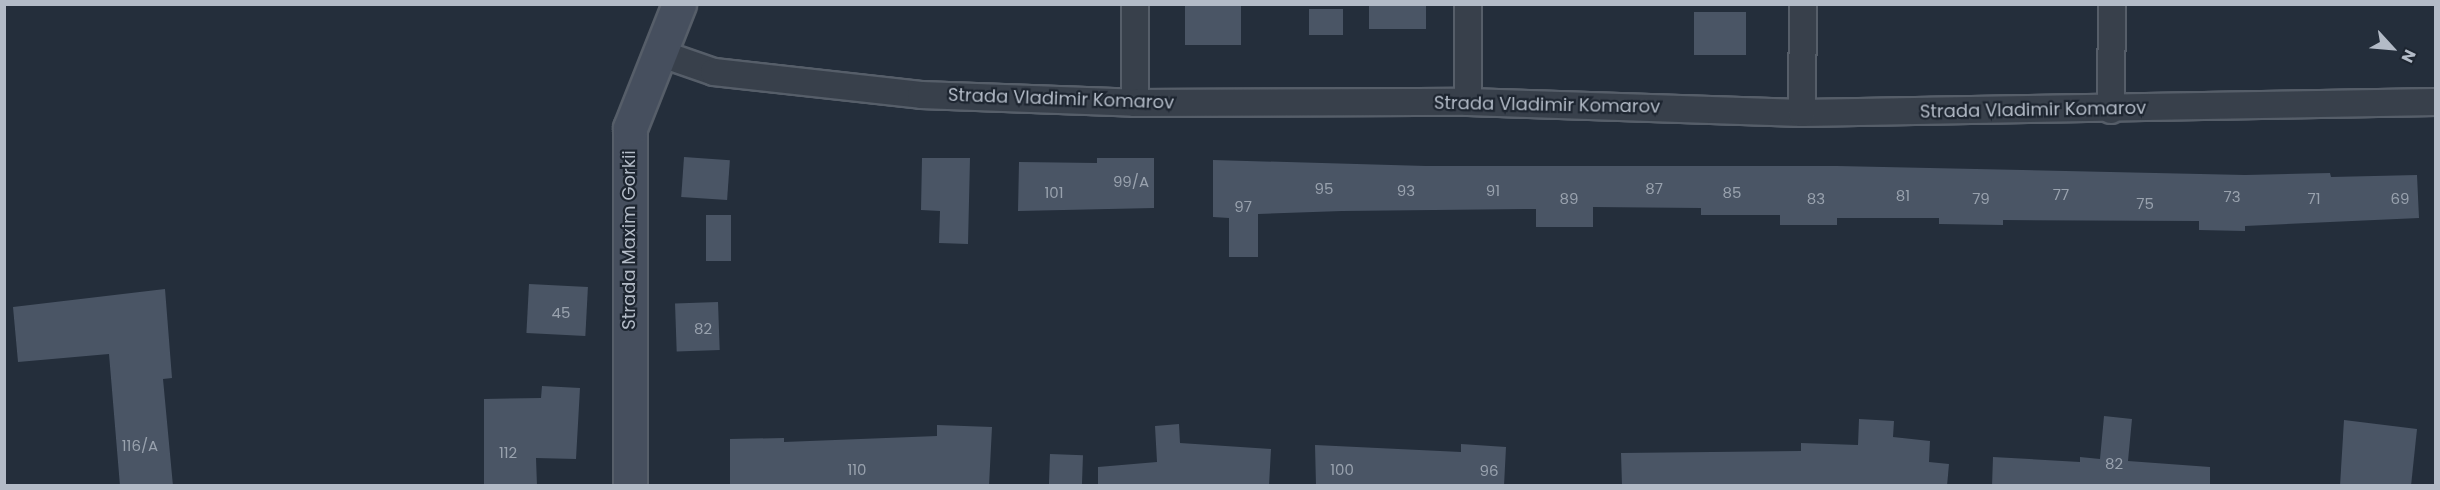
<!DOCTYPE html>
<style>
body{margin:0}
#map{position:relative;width:2440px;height:490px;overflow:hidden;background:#242e3b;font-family:Poppins,sans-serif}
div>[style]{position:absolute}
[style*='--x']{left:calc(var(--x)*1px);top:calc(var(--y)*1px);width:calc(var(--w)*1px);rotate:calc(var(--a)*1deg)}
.building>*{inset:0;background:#4a5565;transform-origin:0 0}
.roads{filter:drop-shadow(2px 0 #565e69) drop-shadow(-2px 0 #565e69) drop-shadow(0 2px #565e69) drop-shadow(0 -2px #565e69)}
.street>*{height:26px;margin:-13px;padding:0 13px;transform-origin:13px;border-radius:13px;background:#38404b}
.secondary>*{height:33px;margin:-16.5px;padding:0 16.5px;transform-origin:16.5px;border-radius:16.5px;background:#464f5e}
span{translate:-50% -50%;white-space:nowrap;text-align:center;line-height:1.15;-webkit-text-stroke:4.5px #1d2530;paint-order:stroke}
.number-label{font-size:15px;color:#99a2ae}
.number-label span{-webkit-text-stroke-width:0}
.street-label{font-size:18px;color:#b3bbc7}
.frame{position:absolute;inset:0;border:6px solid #b3bbc7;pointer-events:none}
.north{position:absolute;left:2362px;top:18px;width:60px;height:60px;-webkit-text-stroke:4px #1d2530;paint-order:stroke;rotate:116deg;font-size:16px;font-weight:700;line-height:24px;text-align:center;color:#b3bbc7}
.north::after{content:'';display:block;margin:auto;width:21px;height:27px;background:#b3bbc7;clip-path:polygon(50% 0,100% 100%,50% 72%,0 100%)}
</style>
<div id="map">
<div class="building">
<div style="left:1185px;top:4px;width:56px;height:41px"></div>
<div style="left:1369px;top:4px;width:57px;height:25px"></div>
<div style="left:1309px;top:9px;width:34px;height:26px"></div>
<div style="left:1694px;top:12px;width:52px;height:43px"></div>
<div style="left:684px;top:157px;width:46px;height:40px;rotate:4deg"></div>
<div style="clip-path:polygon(922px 158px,970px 158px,968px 244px,939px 243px,940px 211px,921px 210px)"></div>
<div style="clip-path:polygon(1097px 158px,1154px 158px,1154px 208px,1018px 211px,1019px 162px,1097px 163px)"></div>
<div style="clip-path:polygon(1213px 160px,1426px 166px,1837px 166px,2245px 175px,2330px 173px,2331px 177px,2417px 175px,2419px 218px,2245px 226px,2245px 231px,2199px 230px,2199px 221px,2003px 220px,2003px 225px,1939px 224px,1939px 218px,1837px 218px,1837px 225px,1780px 225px,1780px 215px,1701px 215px,1701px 208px,1593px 207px,1593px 227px,1536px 227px,1536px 209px,1342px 211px,1258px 214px,1258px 257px,1229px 257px,1229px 218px,1213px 217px)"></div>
<div style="left:706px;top:215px;width:25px;height:46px"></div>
<div style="left:529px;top:284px;width:59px;height:49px;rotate:3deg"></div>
<div style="clip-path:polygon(165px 289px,172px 378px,163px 379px,173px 486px,120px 486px,109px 354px,18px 362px,13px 307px)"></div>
<div style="left:718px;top:302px;width:48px;height:43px;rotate:88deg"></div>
<div style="clip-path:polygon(542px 386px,580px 388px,576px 459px,536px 458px,537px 486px,484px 486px,484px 399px,541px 398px)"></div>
<div style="clip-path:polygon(2104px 416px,2132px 419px,2128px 461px,2210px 467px,2210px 486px,1992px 486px,1993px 457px,2080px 462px,2080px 457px,2100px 459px)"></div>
<div style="clip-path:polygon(1859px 419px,1894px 421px,1893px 437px,1930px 441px,1929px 462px,1949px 464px,1947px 486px,1622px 486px,1621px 453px,1801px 451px,1801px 443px,1858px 445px)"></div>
<div style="clip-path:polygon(2344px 420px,2417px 429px,2411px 486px,2340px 486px)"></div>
<div style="clip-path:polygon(1179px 424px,1180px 443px,1271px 449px,1269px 486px,1098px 486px,1098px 467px,1157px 462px,1155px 426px)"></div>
<div style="clip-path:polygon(937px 425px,992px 427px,989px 486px,730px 486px,730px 439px,784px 438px,784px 442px,937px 436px)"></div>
<div style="clip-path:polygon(1461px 444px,1506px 447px,1504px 486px,1316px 486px,1315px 445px,1461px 452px)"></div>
<div style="left:1050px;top:454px;width:33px;height:32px;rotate:2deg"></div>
</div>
<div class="roads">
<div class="street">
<div style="--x:1135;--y:4;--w:99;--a:90"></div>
<div style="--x:662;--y:54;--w:55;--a:19.1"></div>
<div style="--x:714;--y:72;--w:208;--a:6.3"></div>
<div style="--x:921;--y:95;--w:214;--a:2.1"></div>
<div style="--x:1135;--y:103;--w:333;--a:-0.2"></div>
<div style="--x:1468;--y:102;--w:334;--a:1.9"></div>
<div style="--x:1802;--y:113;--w:634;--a:-0.99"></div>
<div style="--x:1468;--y:102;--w:98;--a:-90"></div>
<div style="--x:2111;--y:110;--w:106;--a:-89.5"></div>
<div style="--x:1802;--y:113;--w:109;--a:-89.5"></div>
</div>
<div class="secondary">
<div style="--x:630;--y:486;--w:358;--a:-90"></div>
<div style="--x:630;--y:128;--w:133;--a:-68.4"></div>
</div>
</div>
<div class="number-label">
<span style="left:1131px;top:182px">99/A</span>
<span style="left:1324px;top:189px">95</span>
<span style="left:1654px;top:189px">87</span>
<span style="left:1406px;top:191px">93</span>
<span style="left:1493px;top:191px">91</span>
<span style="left:1054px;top:193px">101</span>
<span style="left:1732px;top:193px">85</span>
<span style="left:2061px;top:195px">77</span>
<span style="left:1903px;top:196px">81</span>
<span style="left:2232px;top:197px">73</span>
<span style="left:1569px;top:199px">89</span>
<span style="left:1816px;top:199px">83</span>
<span style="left:1981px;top:199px">79</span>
<span style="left:2314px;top:199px">71</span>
<span style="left:2400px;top:199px">69</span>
<span style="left:2145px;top:204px">75</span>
<span style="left:1243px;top:207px">97</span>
<span style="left:561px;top:313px">45</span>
<span style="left:703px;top:329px">82</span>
<span style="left:140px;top:446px">116/A</span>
<span style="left:508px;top:453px">112</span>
<span style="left:2114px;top:464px">82</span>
<span style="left:857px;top:470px">110</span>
<span style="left:1342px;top:470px">100</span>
<span style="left:1489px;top:471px">96</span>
</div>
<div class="street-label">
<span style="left:1061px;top:99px;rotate:2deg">Strada Vladimir Komarov</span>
<span style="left:1547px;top:105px;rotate:1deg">Strada Vladimir Komarov</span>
<span style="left:2033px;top:110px;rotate:-1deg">Strada Vladimir Komarov</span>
<span style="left:629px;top:240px;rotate:-90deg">Strada Maxim Gorkii</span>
</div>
<div class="frame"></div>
<div class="north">N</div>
</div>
